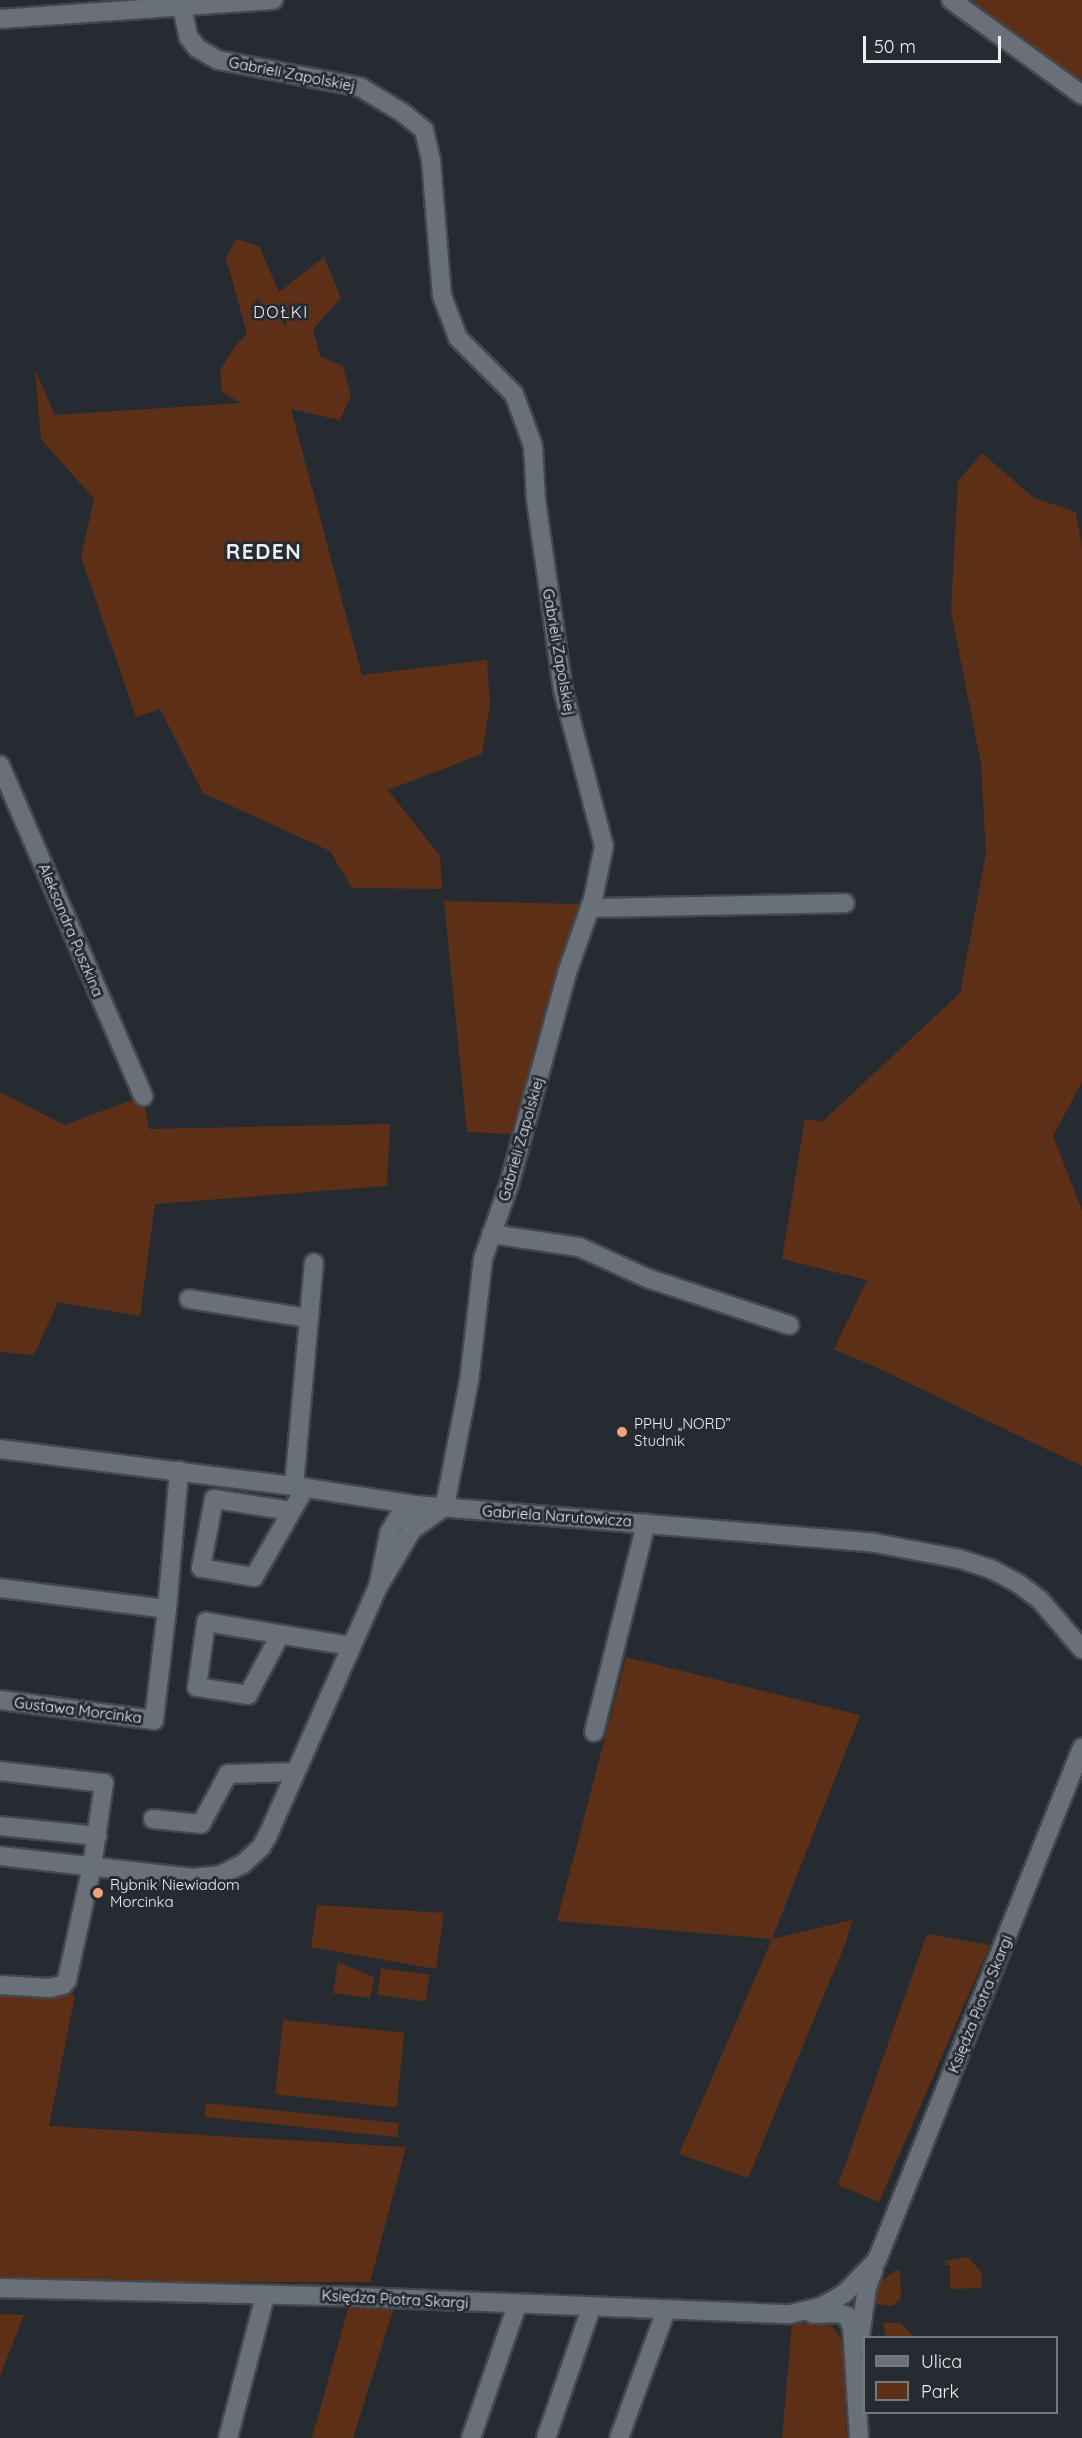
<!DOCTYPE html>
<meta charset="utf-8">
<style>
body{margin:0}
#map{position:relative;width:1082px;height:2438px;overflow:hidden;background:#262b32;font-family:Quicksand,sans-serif}
div>[style]{position:absolute}
[style*='--x']{left:calc(var(--x)*1px);top:calc(var(--y)*1px);width:calc(var(--w)*1px);rotate:calc(var(--a)*1deg)}
.green>*{inset:0;background:#5d2f16;transform-origin:0 0}
.roads{filter:drop-shadow(2px 0 #44484e) drop-shadow(-2px 0 #44484e) drop-shadow(0 2px #44484e) drop-shadow(0 -2px #44484e)}
.minor>*{height:18px;margin:-9px;padding:0 9px;transform-origin:9px;border-radius:9px;background:#697078}
.dots>*{width:16px;height:16px;translate:-50% -50%;box-sizing:border-box;border:3px solid #262b32;border-radius:50%}
span{translate:-50% -50%;white-space:nowrap;text-align:center;line-height:1.15;-webkit-text-stroke:6px #262b32;paint-order:stroke}
.street-label{font-size:15px;color:#ebeef3}
.poi-label{font-size:15px;color:#ebeef3}
.left{translate:0 -50%;text-align:left}
.neighbourhood-label{font-size:16px;color:#ebeef3;letter-spacing:1.5px}
.district-label{font-size:21px;color:#ebeef3;font-weight:700;letter-spacing:1.5px}
.legend{position:absolute;left:863px;top:2336px;width:195px;height:78px;box-sizing:border-box;background:#262b32;border:2px solid #75797f;margin:0;padding:8px 10px;list-style:none;font-size:18px;color:#ebeef3}
.legend li{display:flex;align-items:center;gap:12px;height:30px}
.legend b{width:30px;border:2px solid #75797f}
.scale{position:absolute;left:863px;top:36px;width:138px;height:27px;box-sizing:border-box;border:3px solid #ebeef3;border-top:0;padding-left:8px;font-size:18px;line-height:21px;white-space:nowrap;color:#ebeef3;-webkit-text-stroke:4px #262b32;paint-order:stroke}
</style>
<div id="map">
<div class="green">
<div style="clip-path:polygon(966px 0,1082px 0,1082px 84px)"></div>
<div style="clip-path:polygon(236px 239px,259px 246px,279px 292px,324px 257px,341px 298px,313px 329px,320px 356px,343px 366px,351px 396px,340px 420px,291px 409px,362px 675px,487px 660px,490px 705px,482px 754px,388px 790px,440px 856px,442px 889px,352px 888px,330px 851px,203px 793px,160px 709px,136px 717px,81px 557px,94px 499px,41px 439px,35px 370px,55px 415px,241px 403px,222px 392px,220px 371px,235px 346px,247px 334px,226px 258px)"></div>
<div style="clip-path:polygon(982px 453px,1034px 498px,1076px 512px,1082px 548px,1082px 1082px,1053px 1136px,1082px 1210px,1082px 1466px,869px 1364px,794px 1333px,834px 1349px,867px 1280px,782px 1259px,805px 1119px,822px 1122px,960px 993px,986px 853px,981px 764px,951px 611px,958px 481px)"></div>
<div style="clip-path:polygon(444px 901px,580px 904px,511px 1134px,467px 1132px)"></div>
<div style="clip-path:polygon(0 1092px,64px 1125px,143px 1096px,149px 1129px,390px 1124px,387px 1186px,155px 1204px,140px 1316px,58px 1302px,34px 1355px,0 1352px)"></div>
<div style="clip-path:polygon(626px 1657px,860px 1715px,772px 1939px,852px 1920px,846px 1942px,748px 2178px,679px 2154px,772px 1939px,557px 1921px)"></div>
<div style="clip-path:polygon(317px 1905px,444px 1913px,436px 1969px,311px 1947px)"></div>
<div style="clip-path:polygon(927px 1934px,990px 1945px,879px 2202px,838px 2185px)"></div>
<div style="clip-path:polygon(338px 1962px,374px 1977px,370px 1998px,333px 1993px)"></div>
<div style="left:381px;top:1968px;width:49px;height:27px;rotate:8deg"></div>
<div style="clip-path:polygon(0 1988px,75px 1995px,49px 2126px,406px 2147px,370px 2282px,0 2282px)"></div>
<div style="left:283px;top:2020px;width:122px;height:75px;rotate:6deg"></div>
<div style="left:206px;top:2103px;width:194px;height:14px;rotate:6deg"></div>
<div style="clip-path:polygon(968px 2257px,981px 2272px,982px 2288px,950px 2289px,950px 2265px,945px 2265px,945px 2261px)"></div>
<div style="clip-path:polygon(900px 2270px,901px 2298px,892px 2306px,870px 2303px,871px 2290px,894px 2271px)"></div>
<div style="clip-path:polygon(395px 2304px,353px 2438px,312px 2438px,349px 2305px)"></div>
<div style="clip-path:polygon(0 2314px,24px 2315px,0 2376px)"></div>
<div style="clip-path:polygon(820px 2322px,834px 2328px,843px 2341px,847px 2438px,782px 2438px,792px 2324px)"></div>
<div style="clip-path:polygon(884px 2323px,901px 2323px,914px 2337px,885px 2337px)"></div>
</div>
<div class="roads">
<div class="minor">
<div style="--x:951;--y:0;--w:162;--a:35.9"></div>
<div style="--x:182;--y:7;--w:30;--a:78"></div>
<div style="--x:188;--y:36;--w:15;--a:53"></div>
<div style="--x:197;--y:48;--w:24;--a:30"></div>
<div style="--x:218;--y:60;--w:145;--a:10.8"></div>
<div style="--x:360;--y:87;--w:50;--a:31.2"></div>
<div style="--x:403;--y:113;--w:27;--a:39"></div>
<div style="--x:424;--y:130;--w:31;--a:77"></div>
<div style="--x:431;--y:160;--w:136;--a:85.4"></div>
<div style="--x:442;--y:296;--w:45;--a:69.1"></div>
<div style="--x:458;--y:338;--w:79;--a:45"></div>
<div style="--x:514;--y:394;--w:55;--a:69.9"></div>
<div style="--x:533;--y:446;--w:54;--a:86.8"></div>
<div style="--x:536;--y:500;--w:192;--a:81.9"></div>
<div style="--x:563;--y:690;--w:161;--a:75.3"></div>
<div style="--x:604;--y:846;--w:54;--a:101.7"></div>
<div style="--x:593;--y:899;--w:78;--a:109.4"></div>
<div style="--x:567;--y:973;--w:217;--a:105.3"></div>
<div style="--x:510;--y:1182;--w:82;--a:109.3"></div>
<div style="--x:483;--y:1259;--w:123;--a:96.5"></div>
<div style="--x:469;--y:1381;--w:116;--a:100.9"></div>
<div style="--x:447;--y:1495;--w:14;--a:107"></div>
<div style="--x:443;--y:1508;--w:38;--a:145"></div>
<div style="--x:0;--y:19;--w:274;--a:-4"></div>
<div style="--x:0;--y:765;--w:361;--a:66.6"></div>
<div style="--x:590;--y:908;--w:255;--a:-1.1"></div>
<div style="--x:491;--y:1234;--w:89;--a:8.4"></div>
<div style="--x:579;--y:1247;--w:75;--a:24.5"></div>
<div style="--x:647;--y:1278;--w:150;--a:18.3"></div>
<div style="--x:189;--y:1299;--w:121;--a:9.1"></div>
<div style="--x:0;--y:1449;--w:296;--a:7.2"></div>
<div style="--x:294;--y:1486;--w:122;--a:8.9"></div>
<div style="--x:415;--y:1505;--w:462;--a:4.7"></div>
<div style="--x:875;--y:1543;--w:86;--a:10.7"></div>
<div style="--x:960;--y:1559;--w:35;--a:18"></div>
<div style="--x:993;--y:1570;--w:30;--a:28"></div>
<div style="--x:1019;--y:1584;--w:26;--a:37"></div>
<div style="--x:1040;--y:1600;--w:65;--a:49.4"></div>
<div style="--x:294;--y:1486;--w:224;--a:-84.9"></div>
<div style="--x:291;--y:1511;--w:78;--a:-171.1"></div>
<div style="--x:214;--y:1499;--w:70;--a:100.7"></div>
<div style="--x:201;--y:1568;--w:54;--a:9.6"></div>
<div style="--x:254;--y:1577;--w:103;--a:-60.2"></div>
<div style="--x:0;--y:1588;--w:168;--a:7.2"></div>
<div style="--x:167;--y:1609;--w:112;--a:96.7"></div>
<div style="--x:154;--y:1720;--w:155;--a:-172.6"></div>
<div style="--x:167;--y:1609;--w:139;--a:-85"></div>
<div style="--x:280;--y:1635;--w:68;--a:118.1"></div>
<div style="--x:248;--y:1695;--w:52;--a:-171.1"></div>
<div style="--x:197;--y:1687;--w:66;--a:-82.1"></div>
<div style="--x:206;--y:1622;--w:147;--a:9.4"></div>
<div style="--x:594;--y:1732;--w:215;--a:-76"></div>
<div style="--x:0;--y:1771;--w:105;--a:6.6"></div>
<div style="--x:104;--y:1783;--w:84;--a:98.2"></div>
<div style="--x:92;--y:1866;--w:117;--a:102.4"></div>
<div style="--x:67;--y:1980;--w:6;--a:129"></div>
<div style="--x:63;--y:1985;--w:14;--a:168"></div>
<div style="--x:49;--y:1988;--w:49;--a:-176.5"></div>
<div style="--x:153;--y:1819;--w:48;--a:5.9"></div>
<div style="--x:201;--y:1824;--w:57;--a:-61.6"></div>
<div style="--x:228;--y:1774;--w:67;--a:-1.7"></div>
<div style="--x:0;--y:1826;--w:98;--a:5.9"></div>
<div style="--x:0;--y:1856;--w:194;--a:6.5"></div>
<div style="--x:193;--y:1878;--w:27;--a:-6"></div>
<div style="--x:220;--y:1875;--w:25;--a:-26"></div>
<div style="--x:243;--y:1864;--w:25;--a:-43"></div>
<div style="--x:261;--y:1847;--w:14;--a:-60"></div>
<div style="--x:268;--y:1835;--w:271;--a:-66.1"></div>
<div style="--x:378;--y:1587;--w:66;--a:-59.2"></div>
<div style="--x:412;--y:1530;--w:9;--a:-72"></div>
<div style="--x:415;--y:1521;--w:16;--a:-90"></div>
<div style="--x:415;--y:1505;--w:17;--a:149"></div>
<div style="--x:400;--y:1514;--w:22;--a:120"></div>
<div style="--x:389;--y:1533;--w:55;--a:101.5"></div>
<div style="--x:0;--y:2288;--w:335;--a:1.4"></div>
<div style="--x:335;--y:2296;--w:455;--a:2.3"></div>
<div style="--x:790;--y:2314;--w:32;--a:-13"></div>
<div style="--x:821;--y:2307;--w:28;--a:-30"></div>
<div style="--x:845;--y:2293;--w:46;--a:-45.9"></div>
<div style="--x:877;--y:2260;--w:552;--a:-68.18"></div>
<div style="--x:813;--y:2314;--w:26;--a:-2"></div>
<div style="--x:839;--y:2313;--w:9;--a:21"></div>
<div style="--x:847;--y:2316;--w:12;--a:66"></div>
<div style="--x:852;--y:2327;--w:111;--a:86.4"></div>
<div style="--x:859;--y:2344;--w:58;--a:-82"></div>
<div style="--x:867;--y:2287;--w:19;--a:-69"></div>
<div style="--x:228;--y:2438;--w:147;--a:-75.4"></div>
<div style="--x:471;--y:2438;--w:141;--a:-70.9"></div>
<div style="--x:546;--y:2438;--w:138;--a:-70.9"></div>
<div style="--x:619;--y:2438;--w:136;--a:-69.8"></div>
</div>
</div>
<div class="dots">
<div style="left:622px;top:1432px;background:#f0a27a"></div>
<div style="left:98px;top:1893px;background:#f0a27a"></div>
</div>
<div class="street-label">
<span style="left:292px;top:74px;rotate:11deg">Gabrieli Zapolskiej</span>
<span style="left:559px;top:652px;rotate:80deg">Gabrieli Zapolskiej</span>
<span style="left:71px;top:930px;rotate:67deg">Aleksandra Puszkina</span>
<span style="left:521px;top:1139px;rotate:-74deg">Gabrieli Zapolskiej</span>
<span style="left:557px;top:1516px;rotate:4deg">Gabriela Narutowicza</span>
<span style="left:78px;top:1710px;rotate:7deg">Gustawa Morcinka</span>
<span style="left:980px;top:2004px;rotate:-68deg">Księdza Piotra Skargi</span>
<span style="left:395px;top:2299px;rotate:3deg">Księdza Piotra Skargi</span>
</div>
<div class="poi-label">
<span class="left" style="left:634px;top:1432px">PPHU „NORD”<br>Studnik</span>
<span class="left" style="left:110px;top:1893px">Rybnik Niewiadom<br>Morcinka</span>
</div>
<div class="neighbourhood-label">
<span style="left:281px;top:312px">DOŁKI</span>
</div>
<div class="district-label">
<span style="left:264px;top:551px">REDEN</span>
</div>
<ul class="legend">
<li><b style="height:8px;background:#697078"></b>Ulica</li>
<li><b style="height:16px;background:#5d2f16"></b>Park</li>
</ul>
<div class="scale">50 m</div>
</div>
